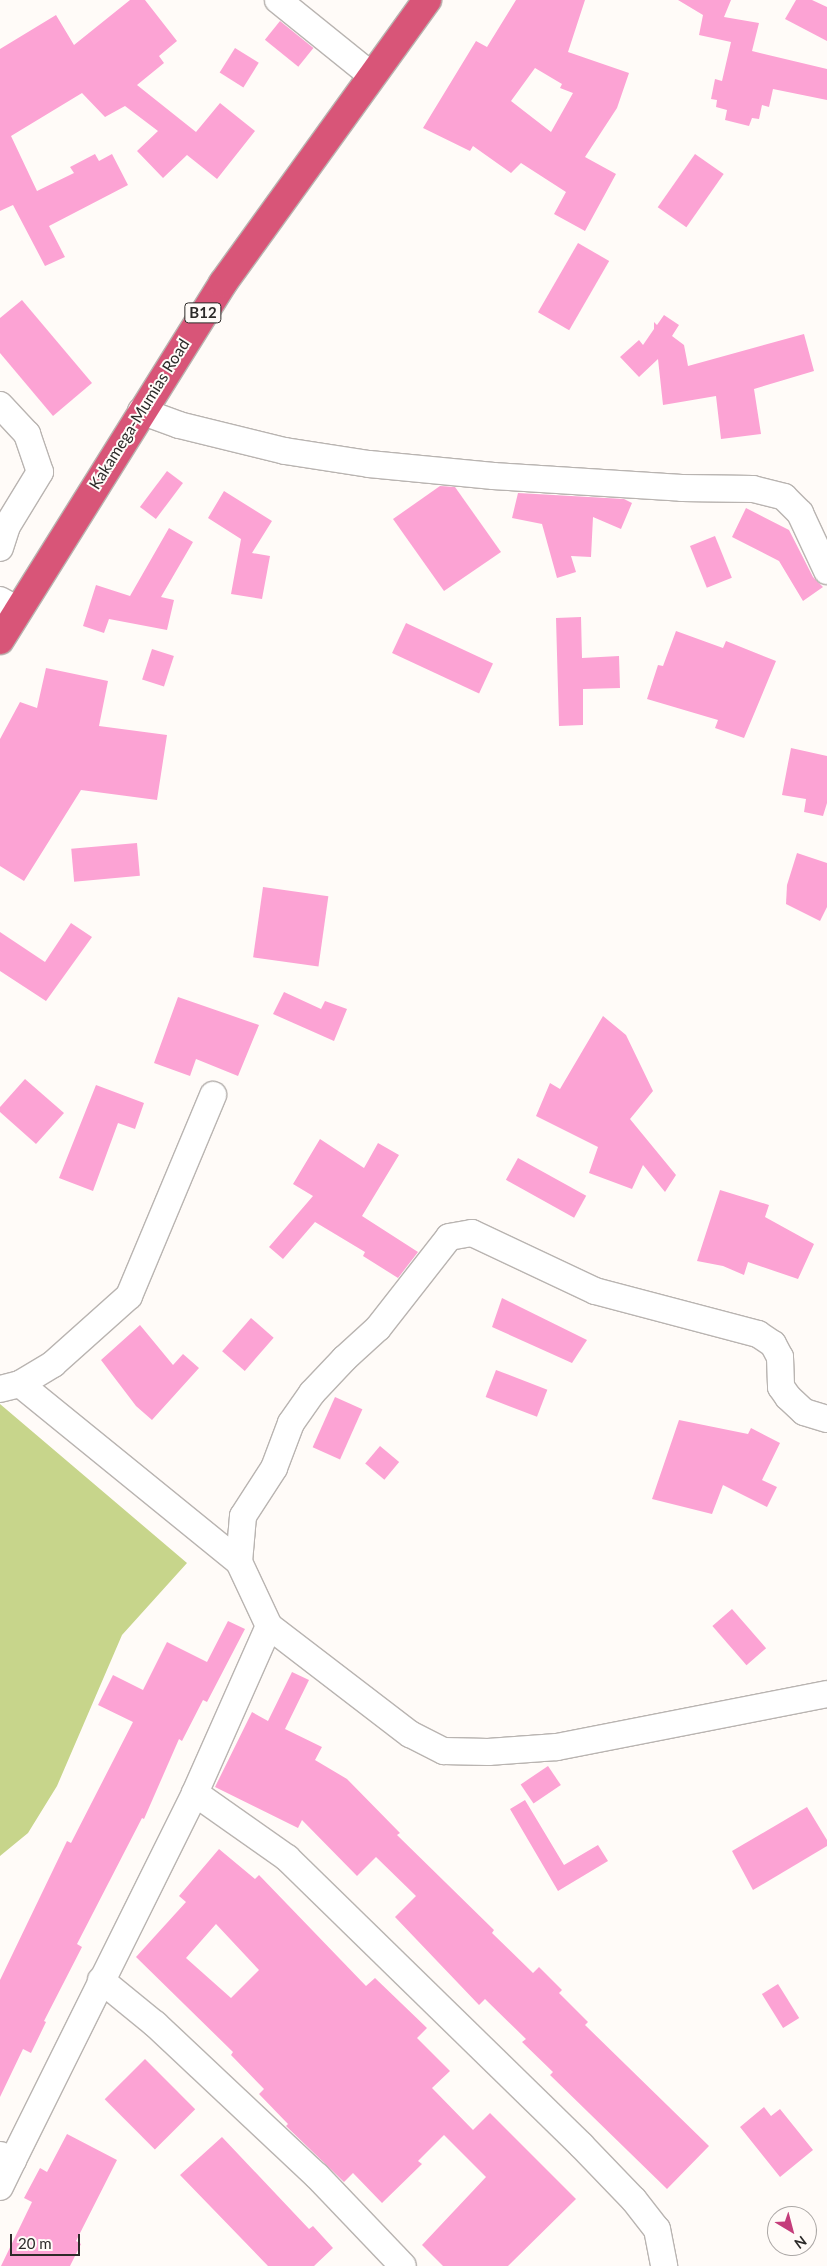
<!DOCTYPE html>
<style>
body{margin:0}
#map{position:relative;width:827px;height:2266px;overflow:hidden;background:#fffbf8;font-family:Lato,sans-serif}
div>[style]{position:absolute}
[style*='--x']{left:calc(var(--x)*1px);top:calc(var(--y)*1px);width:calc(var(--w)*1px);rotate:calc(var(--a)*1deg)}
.green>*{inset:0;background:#c7d58b}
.building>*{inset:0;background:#fca3d4;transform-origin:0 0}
.roads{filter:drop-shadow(1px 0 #b9b4b1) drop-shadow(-1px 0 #b9b4b1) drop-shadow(0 1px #b9b4b1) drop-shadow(0 -1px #b9b4b1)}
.street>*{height:26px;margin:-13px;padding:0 13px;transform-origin:13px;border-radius:13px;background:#fff}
.highway>*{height:28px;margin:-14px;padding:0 14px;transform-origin:14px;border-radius:14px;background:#d85578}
span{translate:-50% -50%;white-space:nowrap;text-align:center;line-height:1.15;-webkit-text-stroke:4px #fffbf8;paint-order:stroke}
.shield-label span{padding:1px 4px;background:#fffbf8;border:1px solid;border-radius:4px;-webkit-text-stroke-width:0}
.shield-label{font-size:15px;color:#2c2a29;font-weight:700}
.street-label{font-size:16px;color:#2c2a29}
.north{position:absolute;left:767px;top:2206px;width:50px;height:50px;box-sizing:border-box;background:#fffbf8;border:1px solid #aba7a5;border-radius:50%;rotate:143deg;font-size:14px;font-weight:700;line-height:20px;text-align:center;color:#2c2a29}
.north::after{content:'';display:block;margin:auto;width:18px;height:22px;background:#c43d7b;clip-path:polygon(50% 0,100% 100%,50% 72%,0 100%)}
.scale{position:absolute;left:10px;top:2234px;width:70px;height:22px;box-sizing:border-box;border:2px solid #2c2a29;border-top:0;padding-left:6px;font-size:15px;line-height:18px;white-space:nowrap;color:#2c2a29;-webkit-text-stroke:4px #fffbf8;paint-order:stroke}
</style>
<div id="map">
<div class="green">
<div style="clip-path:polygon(0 1404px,187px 1563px,122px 1635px,57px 1786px,28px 1833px,0 1856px)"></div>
</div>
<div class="building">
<div style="clip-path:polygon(130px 0,145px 0,177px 41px,159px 56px,164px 63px,137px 85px,196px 132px,220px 103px,255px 131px,217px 179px,187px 155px,163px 178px,137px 151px,158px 131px,125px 106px,105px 117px,82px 93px,11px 136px,37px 191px,74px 173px,70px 167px,95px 154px,99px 161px,112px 154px,128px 185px,49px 226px,65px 257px,45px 266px,13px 205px,0 211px,0 49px,56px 15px,74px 45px)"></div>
<div style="clip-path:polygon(evenodd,516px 0,585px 0,568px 52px,629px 73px,617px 108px,585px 157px,616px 174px,585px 231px,554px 214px,566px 192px,521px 163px,511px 173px,473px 146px,470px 151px,423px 128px,476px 41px,487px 47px,516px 0,535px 68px,562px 84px,560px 88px,573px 93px,551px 132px,511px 101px,535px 68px)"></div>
<div style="clip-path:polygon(678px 0,731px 0,724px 17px,759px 23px,752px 51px,827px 69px,827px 100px,773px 89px,769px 107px,762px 105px,759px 119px,752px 118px,749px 126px,725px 120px,727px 110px,716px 107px,717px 100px,711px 99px,715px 79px,722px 81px,731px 42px,699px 35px,703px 15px)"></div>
<div style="clip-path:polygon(796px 0,812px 0,827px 7px,827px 41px,785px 19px)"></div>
<div style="left:280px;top:21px;width:43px;height:24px;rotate:39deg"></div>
<div style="left:235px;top:48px;width:28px;height:29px;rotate:32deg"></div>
<div style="left:695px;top:154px;width:35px;height:65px;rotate:35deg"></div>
<div style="left:578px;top:243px;width:36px;height:80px;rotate:30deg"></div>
<div style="clip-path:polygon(22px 300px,92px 383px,53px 416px,0 353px,0 318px)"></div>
<div style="clip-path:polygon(664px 315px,679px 325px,672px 336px,684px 345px,688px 366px,804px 334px,814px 371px,754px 389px,761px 434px,721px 439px,716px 396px,663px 405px,658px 359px,639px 377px,620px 357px,639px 340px,643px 345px,654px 329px,654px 322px,657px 325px)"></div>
<div style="left:167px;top:471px;width:20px;height:45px;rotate:37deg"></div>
<div style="clip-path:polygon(440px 486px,455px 487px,501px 552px,444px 591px,393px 519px)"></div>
<div style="clip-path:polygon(224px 491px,272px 521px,252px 553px,270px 556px,262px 599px,231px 594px,241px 539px,208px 518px)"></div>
<div style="clip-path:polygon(518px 493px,624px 499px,632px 503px,621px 529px,593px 517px,591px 557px,571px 556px,576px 572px,557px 578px,542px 524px,512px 518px)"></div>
<div style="clip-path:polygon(746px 508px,789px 530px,813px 577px,823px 587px,803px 601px,779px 561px,732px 537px)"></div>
<div style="clip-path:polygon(169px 528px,193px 542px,161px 597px,174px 600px,167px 630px,109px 619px,104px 633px,83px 626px,96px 585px,130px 596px)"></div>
<div style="left:715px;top:536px;width:45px;height:27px;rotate:68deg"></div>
<div style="clip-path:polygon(581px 617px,582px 658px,619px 656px,620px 688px,583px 689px,583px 725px,559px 726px,556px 618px)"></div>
<div style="left:406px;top:623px;width:96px;height:33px;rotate:25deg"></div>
<div style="clip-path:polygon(676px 631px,723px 648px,726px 641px,776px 661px,744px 738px,715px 728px,718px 720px,647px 699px,658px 665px,663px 666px)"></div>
<div style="left:152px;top:649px;width:23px;height:32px;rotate:18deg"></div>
<div style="clip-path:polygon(46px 668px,108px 681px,99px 726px,167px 735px,157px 800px,81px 790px,24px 881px,0 866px,0 739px,20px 702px,37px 708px)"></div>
<div style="clip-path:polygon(791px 748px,827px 756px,827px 803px,823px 816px,804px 812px,806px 799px,782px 795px)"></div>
<div style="left:137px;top:843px;width:33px;height:66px;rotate:85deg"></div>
<div style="clip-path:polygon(797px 853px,827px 863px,827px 907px,820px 921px,786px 904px,787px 885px)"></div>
<div style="left:263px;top:887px;width:66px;height:71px;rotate:8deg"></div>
<div style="clip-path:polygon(71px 923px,92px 937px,46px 1001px,0 971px,0 932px,45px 962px)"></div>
<div style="clip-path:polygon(284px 992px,321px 1009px,325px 1001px,347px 1009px,334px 1041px,273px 1014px)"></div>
<div style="clip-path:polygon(178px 997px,259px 1025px,238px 1076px,196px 1059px,190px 1076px,154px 1063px)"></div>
<div style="clip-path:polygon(603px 1016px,626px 1035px,653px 1091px,630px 1119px,676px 1175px,665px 1192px,643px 1165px,632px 1189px,589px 1173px,598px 1147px,536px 1116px,550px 1083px,560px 1089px)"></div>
<div style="clip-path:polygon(25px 1079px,64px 1113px,36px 1144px,0 1112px,0 1107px)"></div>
<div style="clip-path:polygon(96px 1085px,144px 1103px,135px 1129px,118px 1123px,93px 1191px,59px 1178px)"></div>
<div style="clip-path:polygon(320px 1139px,364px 1168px,378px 1143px,399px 1155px,362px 1216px,418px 1252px,398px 1278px,363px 1256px,365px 1252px,315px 1222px,283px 1259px,269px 1247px,313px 1196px,293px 1184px)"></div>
<div style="left:518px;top:1158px;width:78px;height:25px;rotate:29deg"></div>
<div style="clip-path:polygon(720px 1190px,769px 1205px,765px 1217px,814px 1244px,798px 1279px,748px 1262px,744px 1275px,723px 1266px,697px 1261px)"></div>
<div style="clip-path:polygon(502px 1298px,587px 1340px,572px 1363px,492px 1327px)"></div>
<div style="left:251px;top:1318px;width:30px;height:44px;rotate:41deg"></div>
<div style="clip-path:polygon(140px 1325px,173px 1365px,183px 1354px,199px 1368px,152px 1420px,136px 1406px,101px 1360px)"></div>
<div style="left:496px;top:1370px;width:55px;height:29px;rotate:21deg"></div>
<div style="left:335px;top:1397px;width:30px;height:55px;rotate:24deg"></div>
<div style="clip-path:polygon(679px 1420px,748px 1434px,751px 1428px,780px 1443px,762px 1480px,777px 1487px,767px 1507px,723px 1485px,712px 1514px,652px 1499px)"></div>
<div style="left:380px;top:1446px;width:25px;height:23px;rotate:40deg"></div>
<div style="left:732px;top:1609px;width:52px;height:26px;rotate:49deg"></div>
<div style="clip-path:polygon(228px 1621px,245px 1629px,207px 1702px,203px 1700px,182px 1741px,179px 1739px,144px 1819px,142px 1818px,77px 1944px,82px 1947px,44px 2021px,46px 2022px,31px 2053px,23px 2049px,0 2097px,0 1980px,67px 1841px,71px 1843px,133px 1722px,98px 1705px,113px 1675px,143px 1690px,167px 1642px,207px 1662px)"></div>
<div style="clip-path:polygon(292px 1672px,309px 1680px,285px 1729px,322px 1747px,315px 1760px,347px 1779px,400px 1833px,397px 1835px,494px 1930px,492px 1933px,533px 1973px,539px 1967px,562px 1990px,559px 1993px,588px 2022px,585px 2025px,709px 2146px,667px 2189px,550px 2075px,553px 2072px,522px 2042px,526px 2039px,485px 1999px,479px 2005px,395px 1917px,416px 1896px,376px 1857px,357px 1876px,302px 1820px,298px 1828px,215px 1787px,252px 1712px,268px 1721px)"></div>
<div style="left:548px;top:1766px;width:23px;height:33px;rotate:56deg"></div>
<div style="clip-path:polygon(525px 1800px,564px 1865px,598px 1845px,608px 1861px,558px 1891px,510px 1809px)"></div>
<div style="clip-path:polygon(807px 1807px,827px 1840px,827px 1846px,753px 1890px,732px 1851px)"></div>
<div style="clip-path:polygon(evenodd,219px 1849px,255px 1879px,259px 1875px,366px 1986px,375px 1978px,427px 2028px,417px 2038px,450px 2071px,432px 2088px,473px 2130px,490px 2113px,576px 2199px,508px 2266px,443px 2266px,422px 2245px,486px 2177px,444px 2135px,418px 2161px,422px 2164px,382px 2203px,353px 2173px,344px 2182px,286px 2126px,288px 2124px,259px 2094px,264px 2089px,231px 2055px,233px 2052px,136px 1957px,186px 1902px,179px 1896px,219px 1849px,216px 1924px,259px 1970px,231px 1998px,186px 1958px,216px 1924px)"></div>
<div style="left:778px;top:1984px;width:40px;height:19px;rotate:58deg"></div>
<div style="left:145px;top:2059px;width:71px;height:57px;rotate:45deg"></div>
<div style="clip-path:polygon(764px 2107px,771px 2116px,780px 2109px,813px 2150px,780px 2177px,740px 2127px)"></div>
<div style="clip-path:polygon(67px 2134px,117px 2160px,76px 2241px,81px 2244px,70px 2266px,1px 2266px,32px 2202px,24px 2198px,40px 2168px,47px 2172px)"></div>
<div style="clip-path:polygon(222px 2137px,309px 2229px,313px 2226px,333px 2248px,314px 2266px,268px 2266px,180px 2175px)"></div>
</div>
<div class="roads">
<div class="street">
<div style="--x:278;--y:0;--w:119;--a:38.9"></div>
<div style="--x:0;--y:405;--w:40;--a:47"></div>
<div style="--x:27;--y:434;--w:40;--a:71.1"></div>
<div style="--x:40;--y:472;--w:63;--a:121.4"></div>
<div style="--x:7;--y:526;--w:23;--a:108"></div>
<div style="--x:141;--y:411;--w:40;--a:20.2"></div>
<div style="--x:179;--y:425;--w:109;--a:13.8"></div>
<div style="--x:285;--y:451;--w:85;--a:8.8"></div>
<div style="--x:369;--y:464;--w:125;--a:5.5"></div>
<div style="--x:493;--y:476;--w:189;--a:3.6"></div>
<div style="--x:682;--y:488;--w:71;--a:0.8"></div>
<div style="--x:753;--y:489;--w:32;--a:14"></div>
<div style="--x:784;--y:497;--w:23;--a:45"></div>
<div style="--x:800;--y:513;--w:64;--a:65"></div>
<div style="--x:0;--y:600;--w:21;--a:29"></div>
<div style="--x:20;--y:1384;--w:282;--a:39.1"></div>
<div style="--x:239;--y:1562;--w:71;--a:64.9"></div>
<div style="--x:269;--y:1626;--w:183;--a:113.9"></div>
<div style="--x:0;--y:1389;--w:21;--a:-14"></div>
<div style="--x:20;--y:1384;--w:39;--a:-31"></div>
<div style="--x:53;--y:1364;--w:102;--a:-41.8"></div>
<div style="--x:129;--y:1296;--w:218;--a:-67.3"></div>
<div style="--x:239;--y:1562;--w:46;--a:-85"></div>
<div style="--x:243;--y:1516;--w:57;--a:-57.1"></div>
<div style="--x:274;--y:1468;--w:48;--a:-69.3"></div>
<div style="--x:291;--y:1423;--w:37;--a:-55"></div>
<div style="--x:312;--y:1393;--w:47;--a:-46.7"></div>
<div style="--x:344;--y:1359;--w:46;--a:-42.4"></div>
<div style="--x:378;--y:1328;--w:115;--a:-52"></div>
<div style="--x:449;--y:1237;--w:23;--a:-10"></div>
<div style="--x:472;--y:1233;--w:136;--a:25.2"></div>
<div style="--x:595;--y:1291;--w:169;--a:14.8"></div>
<div style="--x:758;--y:1334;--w:18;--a:34"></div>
<div style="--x:773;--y:1344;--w:15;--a:62"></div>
<div style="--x:780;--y:1357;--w:30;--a:88"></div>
<div style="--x:781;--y:1387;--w:12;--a:55"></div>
<div style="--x:788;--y:1397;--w:22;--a:43"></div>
<div style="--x:804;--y:1412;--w:24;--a:17"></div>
<div style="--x:269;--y:1626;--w:178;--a:37.5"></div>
<div style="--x:410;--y:1734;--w:38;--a:27"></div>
<div style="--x:444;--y:1751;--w:44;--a:1.3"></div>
<div style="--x:488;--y:1752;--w:69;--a:-4.1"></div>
<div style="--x:557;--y:1747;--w:275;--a:-11.1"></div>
<div style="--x:101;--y:1980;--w:70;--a:39.2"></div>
<div style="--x:155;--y:2024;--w:222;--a:43.2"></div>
<div style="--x:317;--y:2176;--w:124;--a:46.3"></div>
<div style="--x:0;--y:2155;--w:14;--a:21"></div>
<div style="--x:13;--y:2160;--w:30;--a:116"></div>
<div style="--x:13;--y:2160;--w:410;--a:-63.6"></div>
<div style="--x:195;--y:1793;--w:113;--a:35.2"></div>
<div style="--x:287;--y:1858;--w:411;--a:44.3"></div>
<div style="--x:581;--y:2145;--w:76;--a:46.1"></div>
<div style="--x:634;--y:2200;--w:37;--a:52"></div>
<div style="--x:657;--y:2229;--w:38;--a:79"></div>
</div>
<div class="highway">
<div style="--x:0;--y:640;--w:421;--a:-58"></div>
<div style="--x:223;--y:283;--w:349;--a:-54.2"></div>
</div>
</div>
<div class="shield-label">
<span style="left:203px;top:313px">B12</span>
</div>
<div class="street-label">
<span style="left:139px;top:414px;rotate:-58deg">Kakamega-Mumias Road</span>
</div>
<div class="north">N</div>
<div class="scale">20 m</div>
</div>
